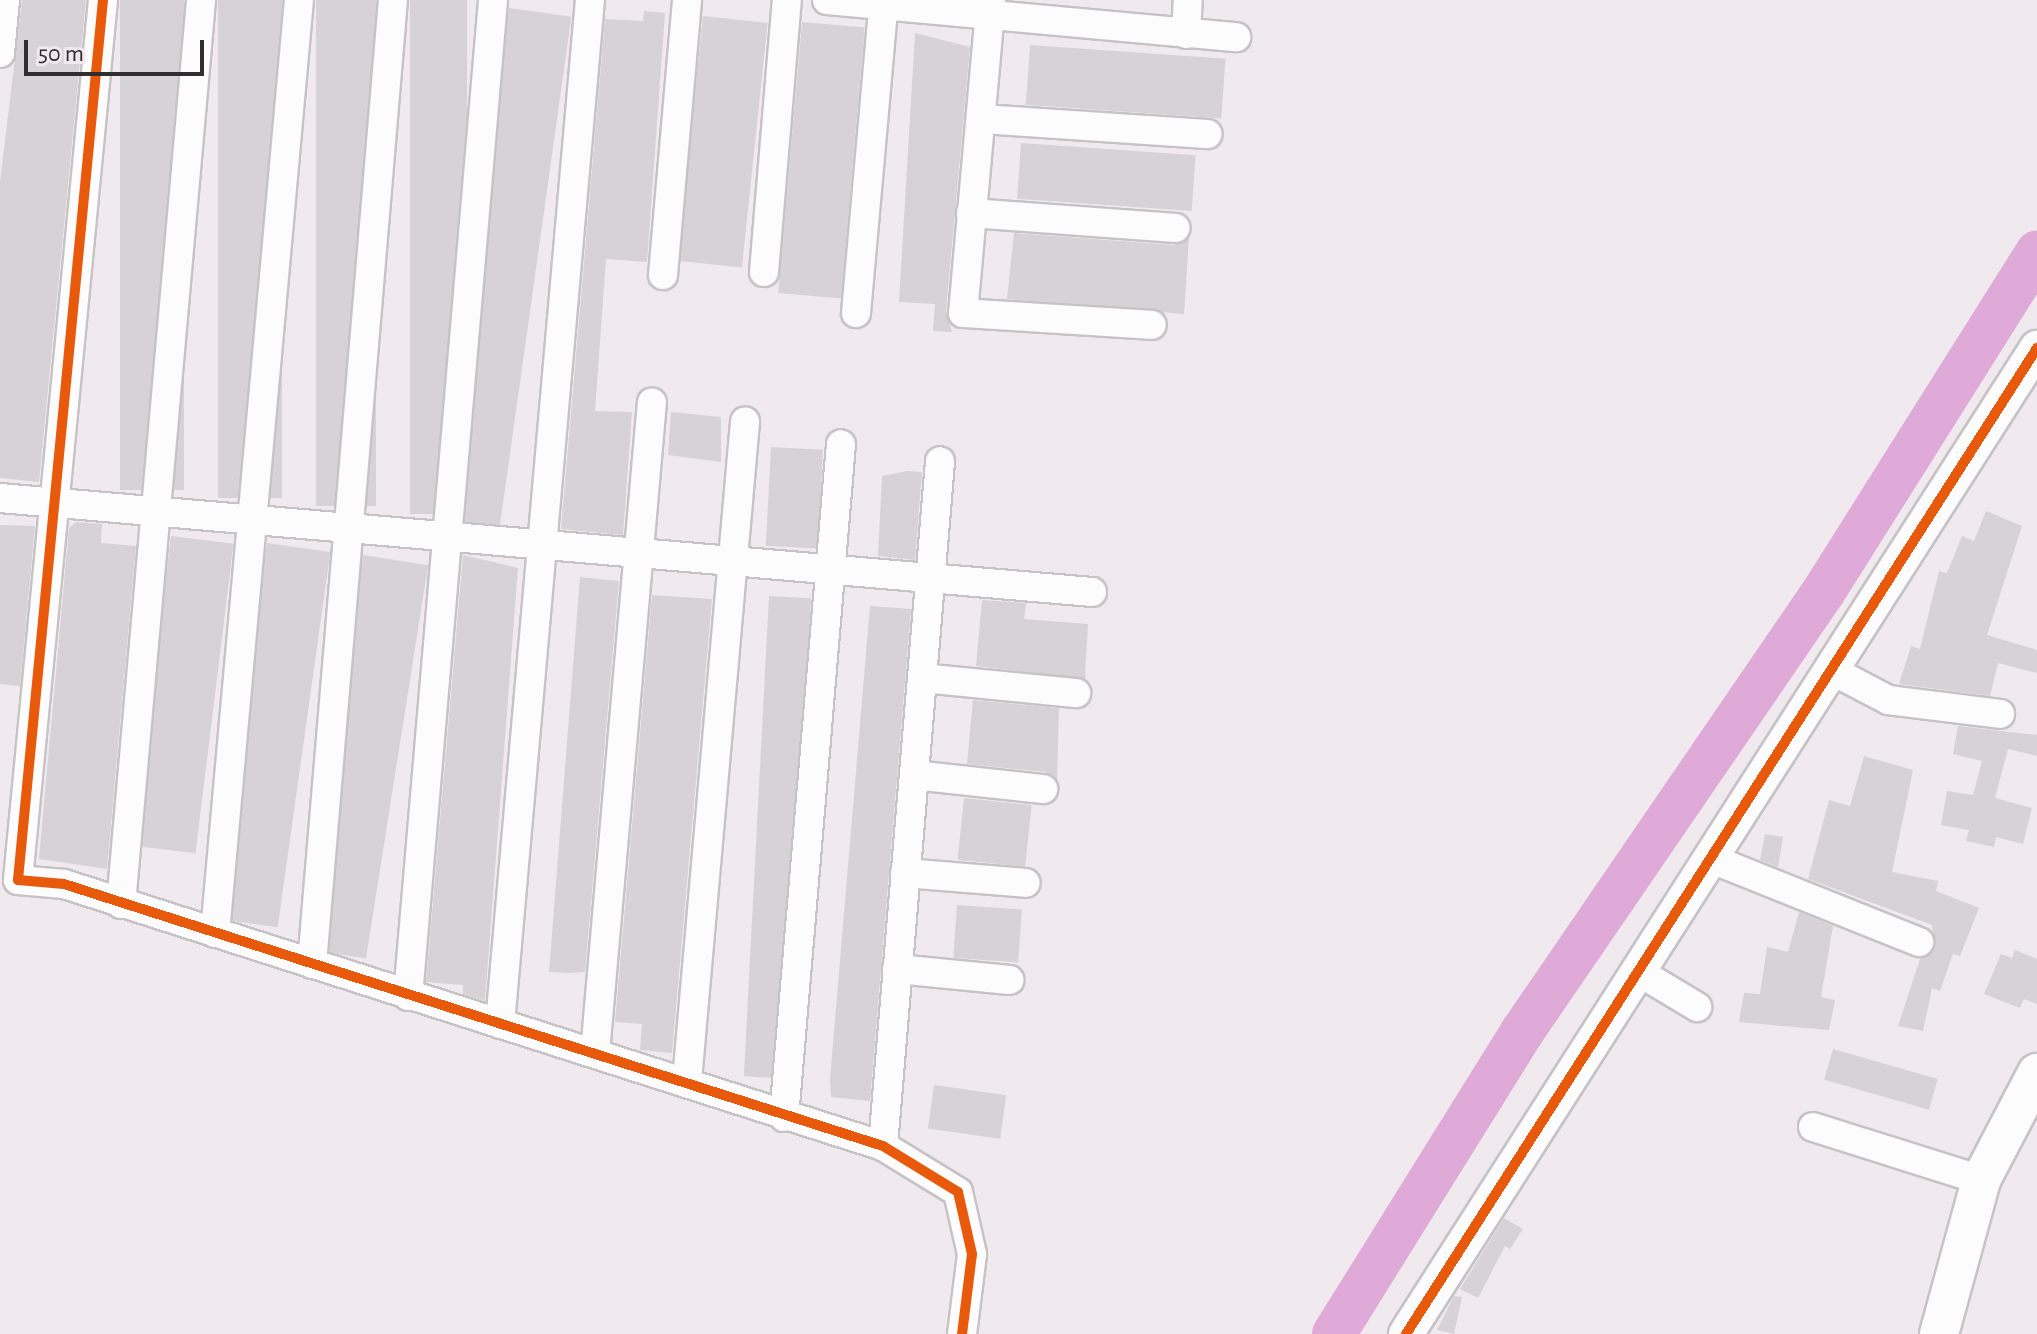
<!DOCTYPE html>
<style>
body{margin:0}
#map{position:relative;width:2037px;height:1334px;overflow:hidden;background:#f0eaef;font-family:"Alegreya Sans",sans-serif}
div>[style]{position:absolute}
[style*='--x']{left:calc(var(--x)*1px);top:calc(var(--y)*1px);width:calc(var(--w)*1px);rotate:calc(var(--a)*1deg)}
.river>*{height:44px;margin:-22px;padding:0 22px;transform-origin:22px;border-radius:22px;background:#e0aad8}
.building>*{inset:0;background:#d7d2d6;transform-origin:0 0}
.roads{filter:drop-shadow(2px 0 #c6c2c5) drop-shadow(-2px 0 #c6c2c5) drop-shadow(0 2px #c6c2c5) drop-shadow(0 -2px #c6c2c5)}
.minor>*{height:28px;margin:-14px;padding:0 14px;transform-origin:14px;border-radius:14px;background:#fdfcfd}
.tertiary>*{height:34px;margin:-17px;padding:0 17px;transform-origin:17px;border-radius:17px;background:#fdfcfd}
.secondary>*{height:38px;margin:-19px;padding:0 19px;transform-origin:19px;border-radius:19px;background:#fdfcfd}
.cycleway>*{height:10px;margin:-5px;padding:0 5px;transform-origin:5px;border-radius:5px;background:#e8590c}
span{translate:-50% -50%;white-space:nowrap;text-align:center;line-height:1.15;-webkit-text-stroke:8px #f2e8f1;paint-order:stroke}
.scale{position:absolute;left:24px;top:40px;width:180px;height:36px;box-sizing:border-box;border:4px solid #312d30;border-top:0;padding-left:10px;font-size:24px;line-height:28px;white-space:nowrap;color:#312d30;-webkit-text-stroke:6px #f2e8f1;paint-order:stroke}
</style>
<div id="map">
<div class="river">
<div style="--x:1334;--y:1334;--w:356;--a:-58.1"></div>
<div style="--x:1522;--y:1032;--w:534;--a:-55.6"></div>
<div style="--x:1824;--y:591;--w:400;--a:-57.8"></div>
</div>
<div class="building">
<div style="clip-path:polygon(22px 0,86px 0,39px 482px,0 478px,0 182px)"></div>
<div style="left:120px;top:0;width:64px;height:490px"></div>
<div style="left:218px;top:0;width:64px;height:498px"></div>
<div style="left:316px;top:0;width:60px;height:506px"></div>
<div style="left:410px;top:0;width:57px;height:514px"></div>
<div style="left:509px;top:8px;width:63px;height:515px;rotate:8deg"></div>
<div style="clip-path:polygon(644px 11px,665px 13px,647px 262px,606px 259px,595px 411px,632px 412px,623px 535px,561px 529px,605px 19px,643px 21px)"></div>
<div style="left:703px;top:16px;width:65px;height:246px;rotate:6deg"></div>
<div style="left:802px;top:22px;width:63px;height:272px;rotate:5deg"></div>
<div style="clip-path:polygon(915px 33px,970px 47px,946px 311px,952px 332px,933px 331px,935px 304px,899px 302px)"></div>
<div style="left:1030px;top:45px;width:196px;height:60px;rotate:4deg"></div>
<div style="left:1021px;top:143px;width:175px;height:56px;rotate:4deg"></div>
<div style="clip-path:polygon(1014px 233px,1174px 245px,1189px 238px,1184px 314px,1007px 299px)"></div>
<div style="clip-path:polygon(671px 412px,721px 417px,721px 462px,668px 455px)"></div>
<div style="left:771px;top:447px;width:52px;height:99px;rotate:3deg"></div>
<div style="clip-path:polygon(907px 471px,922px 472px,915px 560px,878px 556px,882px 476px)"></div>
<div style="clip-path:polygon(1986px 511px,2022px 526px,1987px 635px,2037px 650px,2037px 673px,1998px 663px,1990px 696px,1899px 684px,1911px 646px,1920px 649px,1939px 571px,1947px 573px,1962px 536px,1974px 541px)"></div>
<div style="clip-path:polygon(76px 522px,102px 524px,101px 543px,136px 546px,107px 869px,39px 859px,69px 528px)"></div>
<div style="clip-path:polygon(0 525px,35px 526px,20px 686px,0 684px)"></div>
<div style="left:171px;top:536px;width:63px;height:312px;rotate:7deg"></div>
<div style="left:267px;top:543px;width:64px;height:379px;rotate:8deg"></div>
<div style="left:363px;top:555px;width:66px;height:398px;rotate:9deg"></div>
<div style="clip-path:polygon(463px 555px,518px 568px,485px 1001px,463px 994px,463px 985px,426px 982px)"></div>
<div style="clip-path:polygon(580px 577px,619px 581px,585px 972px,570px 973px,549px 972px)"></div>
<div style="clip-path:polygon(652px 595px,712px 599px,672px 1053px,640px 1050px,642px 1024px,615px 1022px)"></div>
<div style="left:769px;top:596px;width:42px;height:481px;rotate:3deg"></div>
<div style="clip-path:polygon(982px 600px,1026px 603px,1024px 619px,1088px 624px,1085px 679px,976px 666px)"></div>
<div style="clip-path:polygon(870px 606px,911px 609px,870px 1101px,831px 1097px,830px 1079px)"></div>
<div style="clip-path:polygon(973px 700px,1059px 708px,1057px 780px,1045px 772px,967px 764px)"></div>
<div style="clip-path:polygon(1958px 726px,2037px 735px,2037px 756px,2008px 749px,1995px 798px,2032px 808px,2023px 844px,1996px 837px,1994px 847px,1966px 841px,1969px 830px,1941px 825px,1947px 791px,1973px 795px,1982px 761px,1953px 754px)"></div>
<div style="clip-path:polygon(1864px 756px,1913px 770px,1892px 872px,1938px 881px,1936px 891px,1979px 908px,1960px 956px,1953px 954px,1940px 991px,1932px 988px,1923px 1031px,1898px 1026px,1920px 959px,1935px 948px,1932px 925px,1808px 879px,1829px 800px,1850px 806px)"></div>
<div style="left:964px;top:798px;width:68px;height:62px;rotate:6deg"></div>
<div style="clip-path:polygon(1765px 834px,1783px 837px,1778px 867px,1760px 860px)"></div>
<div style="left:957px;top:905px;width:65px;height:53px;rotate:4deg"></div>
<div style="clip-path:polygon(1799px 912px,1833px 926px,1821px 997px,1835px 1000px,1829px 1030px,1739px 1022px,1744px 993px,1760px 994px,1767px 947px,1788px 952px)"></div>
<div style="clip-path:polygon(2015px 950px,2037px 959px,2037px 1004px,2024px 999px,2020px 1008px,1984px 994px,2001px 954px,2012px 958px)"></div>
<div style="left:1833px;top:1049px;width:109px;height:32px;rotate:16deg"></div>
<div style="left:934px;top:1085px;width:73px;height:44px;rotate:8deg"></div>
<div style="clip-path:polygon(1504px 1218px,1523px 1229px,1510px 1249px,1505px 1246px,1478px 1298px,1460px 1289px)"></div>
<div style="clip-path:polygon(1454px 1296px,1462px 1297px,1454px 1334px,1437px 1330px)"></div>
</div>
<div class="roads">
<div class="minor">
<div style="--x:103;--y:0;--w:884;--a:95.52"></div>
<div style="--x:18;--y:880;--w:46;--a:5"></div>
<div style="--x:64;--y:884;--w:860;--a:17.74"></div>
<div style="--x:883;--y:1146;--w:88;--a:31.5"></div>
<div style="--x:958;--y:1192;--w:64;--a:77.3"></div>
<div style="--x:972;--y:1254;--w:81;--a:97.1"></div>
<div style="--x:827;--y:0;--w:411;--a:5.2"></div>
<div style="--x:991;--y:0;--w:314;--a:95.1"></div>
<div style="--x:963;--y:313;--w:189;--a:3.6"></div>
<div style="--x:1186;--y:34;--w:34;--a:-87"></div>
<div style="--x:0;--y:53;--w:53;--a:-84.6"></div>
<div style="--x:981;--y:119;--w:227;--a:3.8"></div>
<div style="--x:971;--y:213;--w:205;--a:4.2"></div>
<div style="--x:764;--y:272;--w:273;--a:-85.2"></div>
<div style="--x:663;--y:275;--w:276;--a:-85"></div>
<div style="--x:856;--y:313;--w:314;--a:-84.9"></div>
<div style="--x:0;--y:498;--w:1096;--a:4.92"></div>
<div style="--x:1835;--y:672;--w:60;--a:27.8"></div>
<div style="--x:1888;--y:700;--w:113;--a:7.1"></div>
<div style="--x:922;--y:678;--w:155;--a:5.6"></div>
<div style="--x:914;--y:775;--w:130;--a:6.2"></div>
<div style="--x:1714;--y:860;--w:221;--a:21.8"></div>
<div style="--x:905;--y:873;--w:121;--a:4.7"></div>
<div style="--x:121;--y:904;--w:908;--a:-84.94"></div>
<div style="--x:215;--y:933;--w:937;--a:-84.86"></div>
<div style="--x:312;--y:964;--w:967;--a:-85.2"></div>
<div style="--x:897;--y:969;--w:113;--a:5.6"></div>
<div style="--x:1639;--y:972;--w:68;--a:31.1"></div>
<div style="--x:408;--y:996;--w:1000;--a:-85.12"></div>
<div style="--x:500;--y:1024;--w:1028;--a:-84.98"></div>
<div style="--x:595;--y:1053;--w:653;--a:-85"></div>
<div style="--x:687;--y:1081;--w:662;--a:-84.97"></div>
<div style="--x:784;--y:1117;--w:675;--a:-85.16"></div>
<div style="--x:1813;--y:1127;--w:176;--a:17.5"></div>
<div style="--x:883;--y:1146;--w:687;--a:-85.24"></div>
</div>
<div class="tertiary">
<div style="--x:1406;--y:1334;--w:1171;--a:-57.38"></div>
</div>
<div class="secondary">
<div style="--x:1939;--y:1334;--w:160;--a:-74.7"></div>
<div style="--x:1981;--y:1180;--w:121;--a:-62.4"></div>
</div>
</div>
<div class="cycleway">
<div style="--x:103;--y:0;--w:884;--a:95.52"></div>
<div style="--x:18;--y:880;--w:46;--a:5"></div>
<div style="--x:64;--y:884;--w:860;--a:17.74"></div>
<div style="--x:883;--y:1146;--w:88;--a:31.5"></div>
<div style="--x:958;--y:1192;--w:64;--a:77.3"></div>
<div style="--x:972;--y:1254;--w:81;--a:97.1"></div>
<div style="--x:1406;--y:1334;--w:1171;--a:-57.38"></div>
</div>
<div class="scale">50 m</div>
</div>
